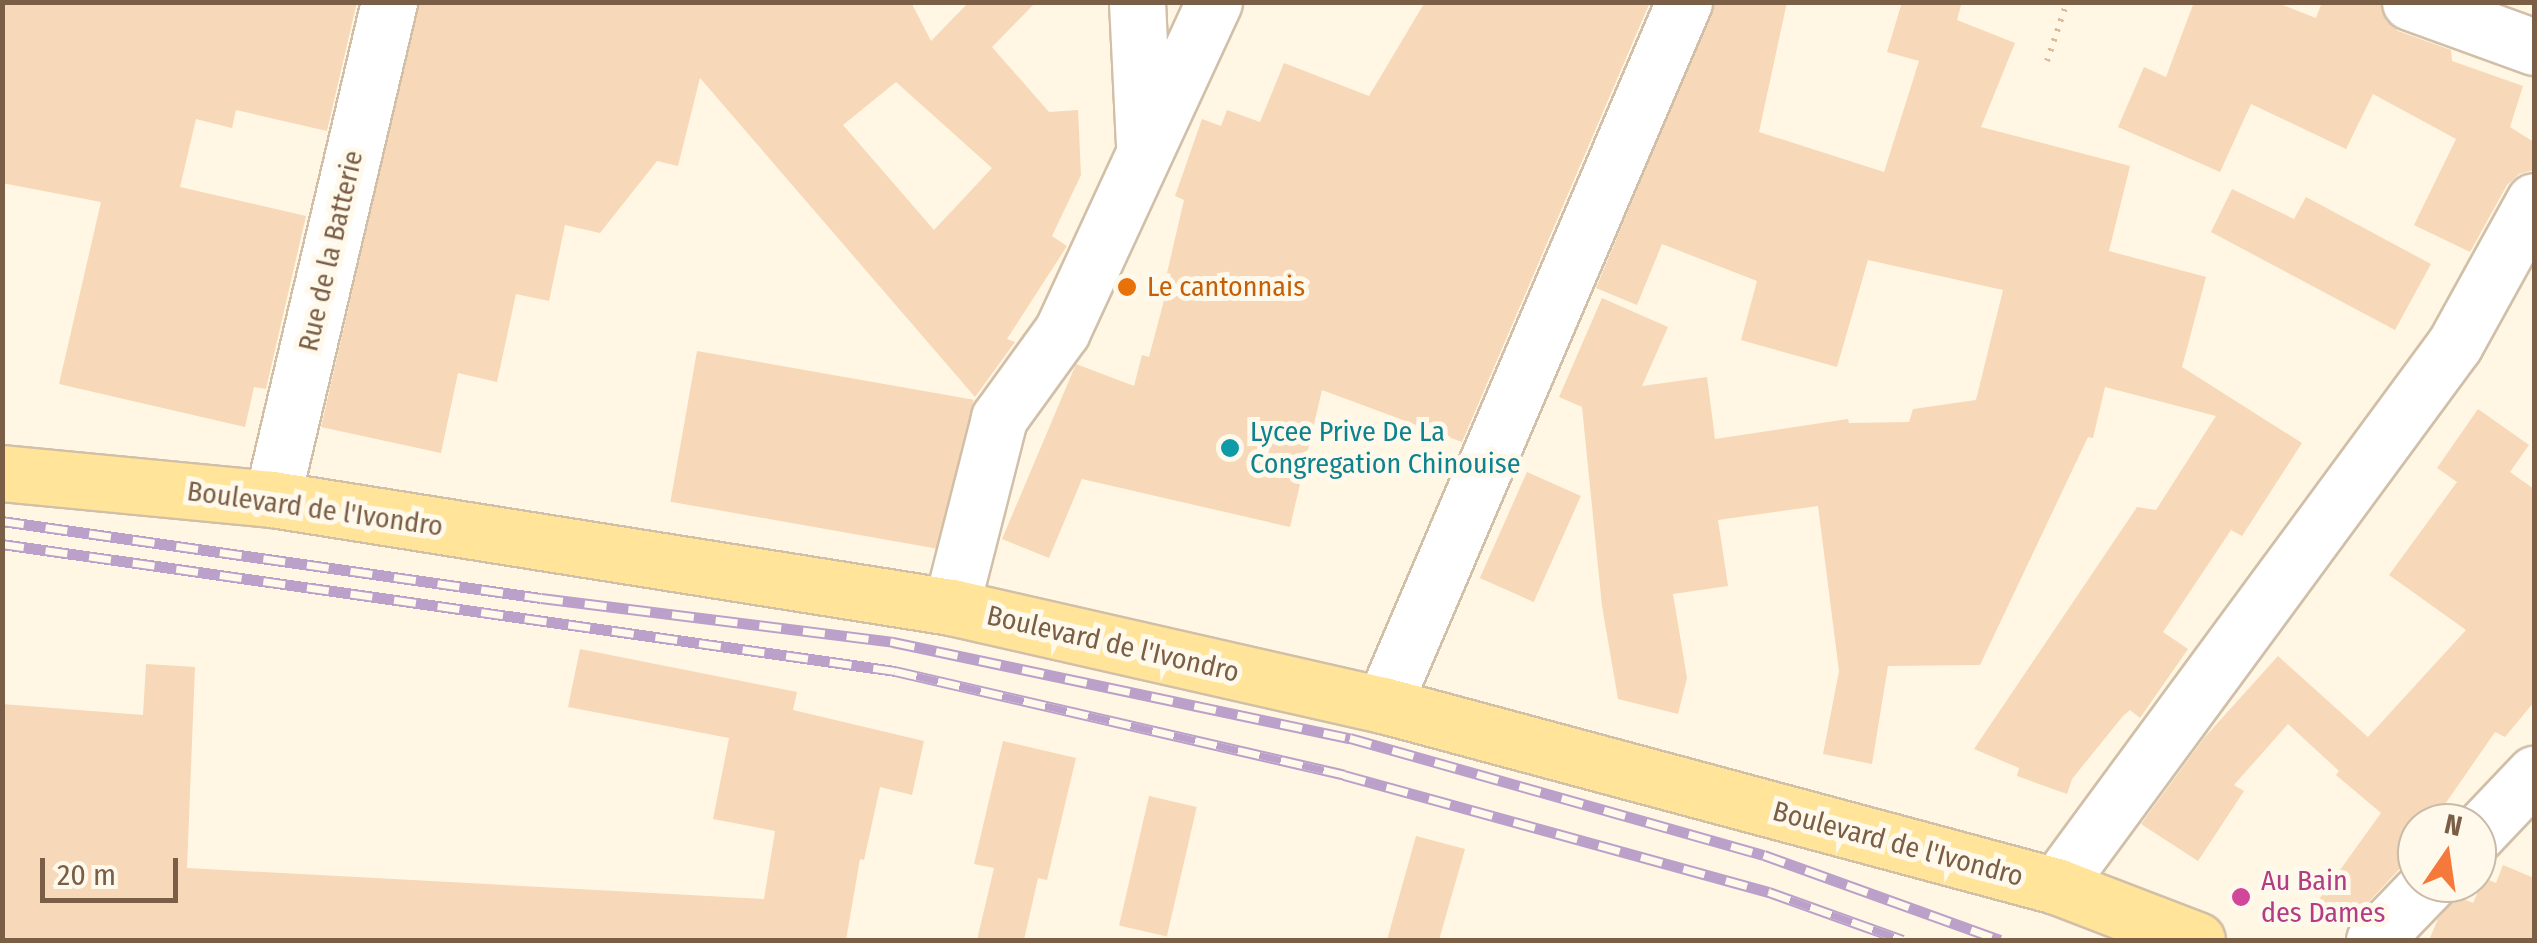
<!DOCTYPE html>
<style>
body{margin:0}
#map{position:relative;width:2537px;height:943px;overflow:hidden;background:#fff7e3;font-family:"Fira Sans Condensed",sans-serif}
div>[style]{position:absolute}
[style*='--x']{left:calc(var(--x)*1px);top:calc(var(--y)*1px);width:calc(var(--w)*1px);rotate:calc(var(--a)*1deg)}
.building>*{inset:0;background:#f7d8b8;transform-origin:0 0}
.path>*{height:6px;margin-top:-3px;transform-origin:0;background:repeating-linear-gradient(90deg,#dcbb9a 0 2.5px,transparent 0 10.5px)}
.roads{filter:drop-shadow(2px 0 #d1bfa8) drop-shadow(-2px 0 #d1bfa8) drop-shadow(0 2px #d1bfa8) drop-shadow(0 -2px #d1bfa8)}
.street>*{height:55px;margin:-27.5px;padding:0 27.5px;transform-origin:27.5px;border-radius:27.5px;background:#fff}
.primary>*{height:55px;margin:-27.5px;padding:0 27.5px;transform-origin:27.5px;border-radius:27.5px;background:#ffe499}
.rail>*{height:11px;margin-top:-5.5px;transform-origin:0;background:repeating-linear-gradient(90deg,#fff9eb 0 22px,#bba0c9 0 44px);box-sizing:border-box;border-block:2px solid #bba0c9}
.dots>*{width:28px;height:28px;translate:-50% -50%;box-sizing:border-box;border:5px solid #fff9eb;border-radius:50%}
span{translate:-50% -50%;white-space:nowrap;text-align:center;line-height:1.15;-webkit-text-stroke:10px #fff9eb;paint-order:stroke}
.street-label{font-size:28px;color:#7a5e46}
.food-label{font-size:28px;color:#c56008}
.left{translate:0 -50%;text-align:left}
.culture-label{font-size:28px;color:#0d838f}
.hotel-label{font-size:28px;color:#b23c85}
.frame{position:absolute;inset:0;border:5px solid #7a5e46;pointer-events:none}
.north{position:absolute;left:2397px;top:803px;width:100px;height:100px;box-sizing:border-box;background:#fff9eb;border:2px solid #cabba9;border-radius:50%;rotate:13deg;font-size:28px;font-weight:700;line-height:40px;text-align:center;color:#7a5e46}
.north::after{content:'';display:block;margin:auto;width:35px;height:45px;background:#f5793b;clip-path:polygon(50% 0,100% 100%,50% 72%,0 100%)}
.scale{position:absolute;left:40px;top:858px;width:138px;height:45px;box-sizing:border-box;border:5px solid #7a5e46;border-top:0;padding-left:12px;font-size:30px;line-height:35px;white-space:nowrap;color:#7a5e46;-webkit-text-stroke:8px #fff9eb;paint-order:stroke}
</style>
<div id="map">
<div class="building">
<div style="clip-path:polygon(2px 2px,357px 2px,327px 131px,236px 110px,232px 128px,196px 119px,180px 187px,306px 216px,266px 389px,254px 387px,245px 427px,59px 384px,101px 202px,2px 183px)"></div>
<div style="clip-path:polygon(evenodd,419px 2px,911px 2px,931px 41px,969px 2px,1036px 2px,992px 47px,1049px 112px,1078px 110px,1081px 175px,1052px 236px,1067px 246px,1007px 339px,1015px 342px,975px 397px,700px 78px,678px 166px,657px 161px,600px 233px,565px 225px,549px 301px,516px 294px,497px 382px,458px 373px,441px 453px,321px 427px,419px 2px,896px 82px,992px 168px,934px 230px,843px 125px,896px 82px)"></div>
<div style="clip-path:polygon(1425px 2px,1650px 2px,1462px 442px,1322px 390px,1290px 527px,1082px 479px,1049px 558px,1002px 539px,1076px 364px,1134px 386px,1142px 355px,1149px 357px,1171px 274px,1167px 273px,1184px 200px,1175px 196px,1202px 119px,1221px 126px,1227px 110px,1260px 122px,1284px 63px,1369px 96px)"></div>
<div style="clip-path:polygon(1715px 2px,1787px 2px,1759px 132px,1884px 172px,1919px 61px,1887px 52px,1902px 2px,1962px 2px,1957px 20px,2015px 43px,1981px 127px,2130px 166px,2109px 251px,2206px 277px,2182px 367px,2302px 443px,2242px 536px,2231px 530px,2163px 632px,2188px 649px,2140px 718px,2130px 710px,2123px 716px,2072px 779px,2067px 794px,2017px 776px,2019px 768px,1974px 749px,2137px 507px,2156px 510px,2216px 416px,2105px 387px,2093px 438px,2088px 437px,1980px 665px,1888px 666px,1872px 764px,1823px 754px,1839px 671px,1818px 506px,1718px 520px,1728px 586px,1673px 594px,1687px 678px,1678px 714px,1618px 699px,1602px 606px,1582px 407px,1559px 397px,1602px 298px,1668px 327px,1642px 386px,1707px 377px,1715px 439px,1848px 419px,1849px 423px,1909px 422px,1913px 409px,1976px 400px,2003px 290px,1868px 260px,1837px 367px,1741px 340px,1757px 281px,1662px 244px,1637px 305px,1596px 288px)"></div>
<div style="clip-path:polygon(2194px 2px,2275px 2px,2316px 18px,2322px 2px,2380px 2px,2386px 21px,2398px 31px,2451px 50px,2452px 61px,2523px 86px,2510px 127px,2534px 142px,2534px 170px,2519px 174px,2507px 185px,2470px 252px,2414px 225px,2456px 139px,2373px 94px,2346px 149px,2251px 104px,2220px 172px,2118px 127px,2144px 67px,2166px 77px)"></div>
<div style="clip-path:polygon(2232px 189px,2294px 219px,2306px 197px,2431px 264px,2395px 330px,2211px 232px)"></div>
<div style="left:697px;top:351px;width:281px;height:153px;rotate:10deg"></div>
<div style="clip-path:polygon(2478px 409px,2529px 445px,2510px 472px,2534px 489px,2534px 702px,2505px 737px,2495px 732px,2432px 823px,2417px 823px,2415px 849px,2406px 862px,2348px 924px,2317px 902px,2381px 813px,2336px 775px,2339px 771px,2288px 724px,2234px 785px,2244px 791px,2198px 861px,2141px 824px,2204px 738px,2278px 656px,2368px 737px,2466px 630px,2389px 575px,2457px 482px,2437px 468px)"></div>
<div style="left:1527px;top:472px;width:59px;height:116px;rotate:24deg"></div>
<div style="clip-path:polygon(580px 649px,797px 692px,793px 710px,924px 741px,912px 795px,880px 787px,864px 860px,860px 859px,846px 940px,2px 940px,2px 704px,143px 715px,146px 664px,195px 667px,187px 868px,764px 899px,775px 831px,713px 819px,729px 738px,568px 707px)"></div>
<div style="clip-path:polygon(1003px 741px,1076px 758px,1047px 880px,1038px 878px,1024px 940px,977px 940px,994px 868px,974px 864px)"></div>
<div style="left:1149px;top:796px;width:49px;height:133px;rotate:13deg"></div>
<div style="clip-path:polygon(1416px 836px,1465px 849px,1439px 940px,1387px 940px)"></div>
<div style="clip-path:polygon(2503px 865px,2534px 878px,2534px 940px,2429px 940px,2438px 919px,2457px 896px,2473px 903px,2484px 878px,2496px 883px)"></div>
</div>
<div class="path">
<div style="--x:2047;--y:61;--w:62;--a:-71.3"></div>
</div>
<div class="roads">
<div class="street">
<div style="--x:1137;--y:2;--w:142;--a:87.2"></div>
<div style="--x:2410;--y:2;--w:132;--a:19.9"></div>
<div style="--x:272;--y:499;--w:511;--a:-76.75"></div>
<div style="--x:951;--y:607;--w:195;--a:-75.7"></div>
<div style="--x:999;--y:418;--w:107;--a:-54.1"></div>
<div style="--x:1062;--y:331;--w:362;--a:-65.2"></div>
<div style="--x:1383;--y:705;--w:765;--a:-66.82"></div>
<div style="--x:2477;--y:834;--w:83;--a:-46.5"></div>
<div style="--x:2056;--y:886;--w:673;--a:-53.64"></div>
<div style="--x:2455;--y:344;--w:163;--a:-61.1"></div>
<div style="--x:2374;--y:940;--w:79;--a:-46"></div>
</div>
<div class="primary">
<div style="--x:2;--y:473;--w:271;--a:5.5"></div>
<div style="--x:272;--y:499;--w:688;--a:9.04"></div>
<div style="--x:951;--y:607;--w:443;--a:12.8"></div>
<div style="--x:1383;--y:705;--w:697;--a:15.05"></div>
<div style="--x:2056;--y:886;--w:151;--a:21"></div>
</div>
</div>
<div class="rail">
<div style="--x:2;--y:521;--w:544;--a:8.13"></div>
<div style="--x:541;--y:598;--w:355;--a:7.1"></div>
<div style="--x:893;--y:642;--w:467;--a:11.9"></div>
<div style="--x:1350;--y:738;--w:430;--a:15.8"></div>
<div style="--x:1764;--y:855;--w:251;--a:19.8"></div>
<div style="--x:2;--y:544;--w:902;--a:8.09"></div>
<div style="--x:895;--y:671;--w:461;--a:13"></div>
<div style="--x:1344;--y:775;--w:441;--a:15.4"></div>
<div style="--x:1769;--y:892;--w:142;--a:19.7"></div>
</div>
<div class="dots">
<div style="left:1127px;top:287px;background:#e8710a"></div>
<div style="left:1230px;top:448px;background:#0f9aa8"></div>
<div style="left:2241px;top:897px;background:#d1479c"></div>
</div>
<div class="street-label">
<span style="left:331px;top:251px;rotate:-77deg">Rue de la Batterie</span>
<span style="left:315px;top:509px;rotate:8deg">Boulevard de l'Ivondro</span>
<span style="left:1113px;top:644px;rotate:13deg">Boulevard de l'Ivondro</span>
<span style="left:1898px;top:844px;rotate:15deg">Boulevard de l'Ivondro</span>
</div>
<div class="food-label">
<span class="left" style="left:1147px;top:287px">Le cantonnais</span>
</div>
<div class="culture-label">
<span class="left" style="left:1250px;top:448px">Lycee Prive De La<br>Congregation Chinouise</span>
</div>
<div class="hotel-label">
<span class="left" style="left:2261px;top:897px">Au Bain<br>des Dames</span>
</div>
<div class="frame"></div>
<div class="north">N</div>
<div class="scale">20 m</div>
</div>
